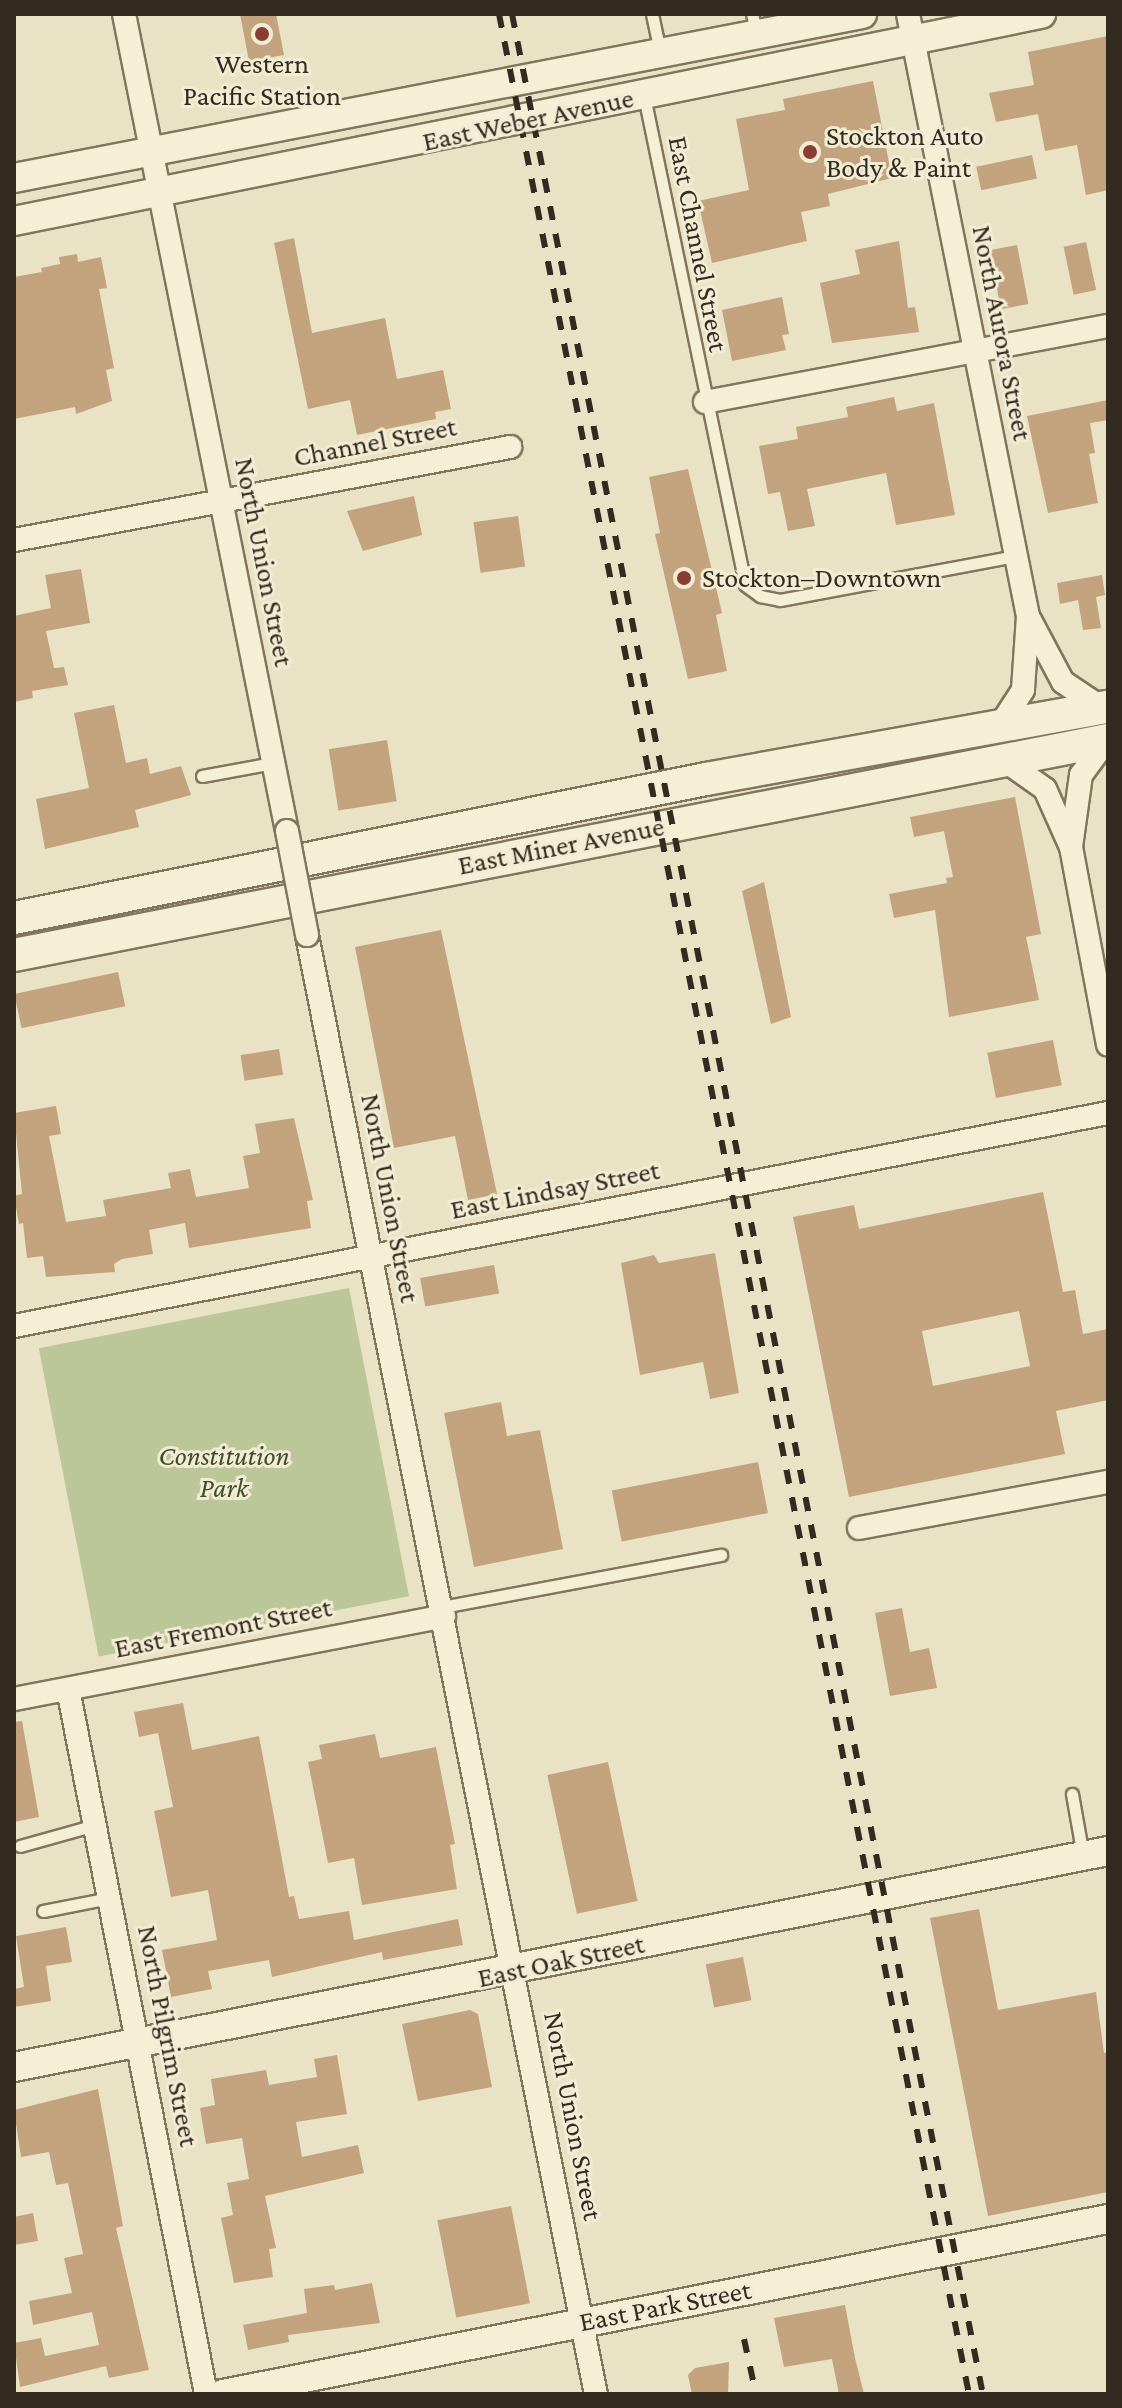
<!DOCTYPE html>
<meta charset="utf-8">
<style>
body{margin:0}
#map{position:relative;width:1122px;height:2408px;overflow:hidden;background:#e9e2c4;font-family:"Crimson Pro",serif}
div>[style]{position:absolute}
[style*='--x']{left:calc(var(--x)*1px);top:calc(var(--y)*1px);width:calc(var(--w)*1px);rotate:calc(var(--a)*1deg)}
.green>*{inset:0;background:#bbc699;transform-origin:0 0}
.building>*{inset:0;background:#c3a37e;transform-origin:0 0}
.roads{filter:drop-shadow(2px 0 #81755c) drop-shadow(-2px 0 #81755c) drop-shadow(0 2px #81755c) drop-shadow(0 -2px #81755c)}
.service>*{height:11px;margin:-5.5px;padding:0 5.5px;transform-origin:5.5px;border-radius:5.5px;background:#f5efd6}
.minor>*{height:22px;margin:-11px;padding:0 11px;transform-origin:11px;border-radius:11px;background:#f5efd6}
.tertiary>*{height:28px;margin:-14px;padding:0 14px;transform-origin:14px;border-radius:14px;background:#f5efd6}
.secondary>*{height:32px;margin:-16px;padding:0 16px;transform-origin:16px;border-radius:16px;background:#f5efd6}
.rail>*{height:6px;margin-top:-3px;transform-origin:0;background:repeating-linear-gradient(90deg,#332b1f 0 14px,transparent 0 28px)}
.bridges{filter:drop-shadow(2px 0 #81755c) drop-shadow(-2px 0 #81755c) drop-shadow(0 2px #81755c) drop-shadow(0 -2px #81755c)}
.minor-bridge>*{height:22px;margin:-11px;padding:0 11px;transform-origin:11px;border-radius:11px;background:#f5efd6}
.dots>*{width:22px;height:22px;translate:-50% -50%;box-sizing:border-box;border:4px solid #f1ecd3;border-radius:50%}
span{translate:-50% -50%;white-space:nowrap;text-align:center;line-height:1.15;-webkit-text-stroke:6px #f1ecd3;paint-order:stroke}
.poi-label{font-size:28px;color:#332b1f}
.left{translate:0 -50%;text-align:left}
.street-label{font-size:28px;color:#332b1f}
.park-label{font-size:28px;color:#3f4d28;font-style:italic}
.frame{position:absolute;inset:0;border:16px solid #332b1f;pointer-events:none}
</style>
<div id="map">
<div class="green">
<div style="left:349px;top:1288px;width:314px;height:316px;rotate:79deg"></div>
</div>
<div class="building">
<div style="clip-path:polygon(240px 14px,276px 14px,284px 55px,249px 61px)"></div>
<div style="clip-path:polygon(1108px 36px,1108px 190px,1086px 195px,1077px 145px,1045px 151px,1038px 114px,996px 122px,989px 93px,1034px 85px,1028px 52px)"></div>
<div style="clip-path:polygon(873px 81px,892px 178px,828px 194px,830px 206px,801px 212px,807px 241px,712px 263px,698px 201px,749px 190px,736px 119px,785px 110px,783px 99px)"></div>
<div style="left:1032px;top:155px;width:24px;height:57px;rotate:78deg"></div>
<div style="clip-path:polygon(294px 238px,312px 333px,385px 318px,397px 379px,443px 370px,451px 409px,435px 412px,436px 419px,357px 435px,350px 400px,308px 409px,274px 243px)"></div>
<div style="clip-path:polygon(899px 241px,908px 308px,915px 307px,919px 332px,832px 343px,820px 283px,860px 274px,855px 250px)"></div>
<div style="left:1086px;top:242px;width:49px;height:23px;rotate:78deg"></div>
<div style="left:1017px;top:245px;width:60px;height:28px;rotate:79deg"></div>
<div style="clip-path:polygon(77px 254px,78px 262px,101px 257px,107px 288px,99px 289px,114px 368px,106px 370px,112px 401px,76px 414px,75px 407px,14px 419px,14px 277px,42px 272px,41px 268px,60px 264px,59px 257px)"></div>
<div style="clip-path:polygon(782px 297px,789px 334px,782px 335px,786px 350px,732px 361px,722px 310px)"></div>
<div style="clip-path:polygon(894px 397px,897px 411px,934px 403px,955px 515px,896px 525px,886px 473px,807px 489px,815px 526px,788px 531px,780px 492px,768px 494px,759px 446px,798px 439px,796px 427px,848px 417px,846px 407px)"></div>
<div style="clip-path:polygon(1108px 400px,1108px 420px,1090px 423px,1095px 453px,1089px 454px,1098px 503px,1048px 513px,1027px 416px)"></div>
<div style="clip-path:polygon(688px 469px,722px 613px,716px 615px,727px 671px,688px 679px,655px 534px,660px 533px,649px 477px)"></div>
<div style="clip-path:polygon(414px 496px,422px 535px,363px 551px,347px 511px)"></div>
<div style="left:518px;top:516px;width:51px;height:45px;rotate:82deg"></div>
<div style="clip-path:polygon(81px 569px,90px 623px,46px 631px,54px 668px,64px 667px,68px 685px,32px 691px,33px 698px,14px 702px,14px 616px,51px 608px,45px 575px)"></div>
<div style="clip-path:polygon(1102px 575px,1105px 595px,1096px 597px,1101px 628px,1083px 630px,1078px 600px,1060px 604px,1057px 583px)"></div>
<div style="clip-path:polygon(114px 705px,126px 763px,147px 758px,150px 774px,181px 766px,191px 795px,135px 810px,139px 827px,45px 849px,36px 799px,89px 788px,74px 713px)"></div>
<div style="left:387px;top:740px;width:62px;height:59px;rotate:81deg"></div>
<div style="clip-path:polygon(1015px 797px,1041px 934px,1026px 937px,1039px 1000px,949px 1017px,935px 910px,894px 918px,889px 894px,947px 883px,946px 878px,953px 877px,944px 831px,914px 837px,910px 817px)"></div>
<div style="clip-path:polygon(764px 882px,791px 1017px,771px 1024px,742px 891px)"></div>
<div style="clip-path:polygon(441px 930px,497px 1194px,468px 1200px,455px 1136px,394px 1148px,355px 947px)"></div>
<div style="left:118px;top:972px;width:35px;height:106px;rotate:78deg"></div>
<div style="left:1053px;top:1040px;width:46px;height:67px;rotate:79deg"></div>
<div style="left:279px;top:1049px;width:26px;height:39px;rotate:81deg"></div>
<div style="clip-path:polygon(56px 1106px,61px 1134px,49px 1136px,66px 1222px,106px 1216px,103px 1200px,171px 1188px,168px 1173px,190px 1169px,196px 1197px,249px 1188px,243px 1156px,260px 1153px,255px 1124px,294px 1118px,313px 1200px,307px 1201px,311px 1228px,189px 1248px,185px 1223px,149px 1230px,153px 1254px,122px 1259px,114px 1264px,115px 1272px,46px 1277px,43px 1256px,27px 1258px,23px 1223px,19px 1224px,14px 1196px,22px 1194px,14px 1113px)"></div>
<div style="clip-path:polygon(evenodd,1043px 1192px,1063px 1292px,1075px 1290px,1083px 1334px,1108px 1329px,1108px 1400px,1056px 1411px,1065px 1454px,849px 1497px,793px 1217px,854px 1205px,859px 1229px,1043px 1192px,1019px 1311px,1030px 1366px,933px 1386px,922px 1331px,1019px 1311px)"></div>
<div style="clip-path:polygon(715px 1253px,739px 1393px,710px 1399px,703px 1362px,640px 1375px,621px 1263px,654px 1255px,659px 1263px)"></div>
<div style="left:494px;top:1265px;width:29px;height:75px;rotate:80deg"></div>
<div style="clip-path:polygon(501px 1402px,507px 1436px,540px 1430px,563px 1549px,474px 1567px,444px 1413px)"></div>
<div style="left:758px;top:1462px;width:52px;height:149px;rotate:79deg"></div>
<div style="clip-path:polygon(902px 1608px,910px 1652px,929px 1648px,937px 1688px,890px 1696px,875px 1613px)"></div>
<div style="clip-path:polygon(183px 1703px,192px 1750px,259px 1736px,289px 1897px,294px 1896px,299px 1919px,349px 1911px,354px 1940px,458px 1919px,463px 1945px,383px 1960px,382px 1952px,272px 1977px,269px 1960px,208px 1971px,212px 1989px,171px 1997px,162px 1950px,217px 1940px,208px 1890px,171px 1897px,154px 1811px,173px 1807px,158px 1733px,139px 1737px,134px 1712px)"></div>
<div style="clip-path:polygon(22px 1721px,39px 1817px,14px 1822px,14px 1722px)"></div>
<div style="clip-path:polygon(375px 1734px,380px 1758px,436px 1747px,455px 1844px,450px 1845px,457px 1889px,362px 1905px,354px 1858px,328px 1863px,308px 1762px,322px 1759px,319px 1745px)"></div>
<div style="left:608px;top:1762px;width:142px;height:62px;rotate:78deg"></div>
<div style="clip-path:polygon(979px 1909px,998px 2010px,1096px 1992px,1104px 2053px,1108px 2052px,1108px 2192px,988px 2216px,930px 1918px)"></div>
<div style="clip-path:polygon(66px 1927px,72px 1962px,46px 1966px,51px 2001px,14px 2007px,14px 1989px,24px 1987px,16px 1936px)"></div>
<div style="left:743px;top:1957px;width:44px;height:38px;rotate:79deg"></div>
<div style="clip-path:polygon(470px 2010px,478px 2014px,492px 2087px,418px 2101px,402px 2024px)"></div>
<div style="clip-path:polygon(337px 2055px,347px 2114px,296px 2122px,302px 2157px,358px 2145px,364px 2173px,265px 2196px,276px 2248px,269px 2249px,273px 2277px,234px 2283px,221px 2218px,233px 2215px,227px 2183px,249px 2179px,242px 2138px,206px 2144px,200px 2108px,215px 2105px,211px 2079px,266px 2070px,269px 2085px,317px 2077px,314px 2059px)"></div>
<div style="clip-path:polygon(98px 2089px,123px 2226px,116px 2228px,149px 2370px,109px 2378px,106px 2366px,20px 2387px,14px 2343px,41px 2338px,45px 2356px,99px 2345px,92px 2312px,33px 2325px,29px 2301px,72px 2293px,64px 2258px,83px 2254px,68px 2183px,56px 2185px,49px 2152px,21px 2157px,14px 2110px)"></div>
<div style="left:511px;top:2206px;width:99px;height:75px;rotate:79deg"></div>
<div style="clip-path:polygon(33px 2213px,38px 2241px,14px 2245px,14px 2217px)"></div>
<div style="clip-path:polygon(372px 2283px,380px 2323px,288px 2335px,289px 2342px,248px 2350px,243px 2325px,307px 2313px,304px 2289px,334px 2285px,335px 2290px)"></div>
<div style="clip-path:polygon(845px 2305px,855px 2358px,864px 2394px,839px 2394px,832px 2359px,784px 2367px,774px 2318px)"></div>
<div style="clip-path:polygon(729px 2362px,728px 2394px,692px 2394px,688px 2375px,695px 2368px)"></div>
</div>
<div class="roads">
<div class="service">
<div style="--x:652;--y:14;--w:39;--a:78"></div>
<div style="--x:752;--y:14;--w:21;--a:76"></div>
<div style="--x:644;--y:96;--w:499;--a:78.3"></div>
<div style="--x:745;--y:585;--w:19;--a:36"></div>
<div style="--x:760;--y:596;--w:20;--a:11"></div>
<div style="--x:780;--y:600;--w:240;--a:-10.6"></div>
<div style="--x:202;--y:776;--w:72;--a:-10.4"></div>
<div style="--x:442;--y:1607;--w:284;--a:-10.6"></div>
<div style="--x:1072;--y:1794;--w:63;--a:79.9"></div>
<div style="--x:20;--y:1846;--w:78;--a:-15.6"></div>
<div style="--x:43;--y:1911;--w:67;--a:-11.1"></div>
</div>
<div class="minor">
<div style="--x:124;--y:14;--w:833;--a:78.72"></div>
<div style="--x:908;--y:14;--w:614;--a:78.73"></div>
<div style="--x:1028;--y:616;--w:74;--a:93.9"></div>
<div style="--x:1023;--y:690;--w:44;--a:123"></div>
<div style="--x:705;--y:402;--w:410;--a:-10.7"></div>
<div style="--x:14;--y:540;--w:505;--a:-10.62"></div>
<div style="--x:1030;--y:620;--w:70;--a:62"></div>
<div style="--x:1063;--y:682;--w:47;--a:33.7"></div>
<div style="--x:1004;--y:760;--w:50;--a:35.3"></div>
<div style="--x:1045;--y:789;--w:64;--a:65.9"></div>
<div style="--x:1071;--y:847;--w:201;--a:79.4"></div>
<div style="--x:1071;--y:847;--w:73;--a:-82.1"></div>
<div style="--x:1081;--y:775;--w:42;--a:-53.7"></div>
<div style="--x:307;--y:935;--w:1487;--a:78.8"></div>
<div style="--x:14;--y:1326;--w:1115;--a:-11.02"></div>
<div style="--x:859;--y:1528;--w:253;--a:-10.5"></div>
<div style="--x:68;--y:1689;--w:718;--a:78.92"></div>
<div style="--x:14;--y:1699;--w:438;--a:-10.9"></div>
</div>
<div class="tertiary">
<div style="--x:14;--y:178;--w:864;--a:-10.95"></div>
<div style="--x:14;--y:221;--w:1048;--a:-11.4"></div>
<div style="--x:14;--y:2067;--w:1115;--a:-11.17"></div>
<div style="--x:223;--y:2394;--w:902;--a:-11.19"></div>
</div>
<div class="secondary">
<div style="--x:14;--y:918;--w:706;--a:-11.36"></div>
<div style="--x:706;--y:779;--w:408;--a:-10.2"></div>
<div style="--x:14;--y:955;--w:1115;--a:-11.12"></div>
</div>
</div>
<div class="rail">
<div style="--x:499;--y:14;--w:2426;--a:78.83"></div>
<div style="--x:512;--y:14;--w:2426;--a:78.81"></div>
<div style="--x:744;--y:2339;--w:56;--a:77.7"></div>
</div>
<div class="bridges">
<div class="minor-bridge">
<div style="--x:287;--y:831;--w:106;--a:79.1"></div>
</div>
</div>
<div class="dots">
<div style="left:262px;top:34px;background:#8a3d33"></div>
<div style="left:810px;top:152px;background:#8a3d33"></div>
<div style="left:684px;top:578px;background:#8a3d33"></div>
</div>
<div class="poi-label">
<span style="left:262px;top:80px">Western<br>Pacific Station</span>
<span class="left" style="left:826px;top:152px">Stockton Auto<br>Body &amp; Paint</span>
<span class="left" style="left:702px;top:578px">Stockton–Downtown</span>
</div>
<div class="street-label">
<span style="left:528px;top:120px;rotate:-12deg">East Weber Avenue</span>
<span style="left:698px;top:244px;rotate:79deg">East Channel Street</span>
<span style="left:1002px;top:333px;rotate:79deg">North Aurora Street</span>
<span style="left:375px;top:442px;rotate:-11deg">Channel Street</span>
<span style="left:264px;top:562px;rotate:79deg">North Union Street</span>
<span style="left:561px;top:846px;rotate:-11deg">East Miner Avenue</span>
<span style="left:555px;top:1190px;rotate:-11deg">East Lindsay Street</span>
<span style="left:390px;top:1198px;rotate:79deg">North Union Street</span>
<span style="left:223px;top:1628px;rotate:-11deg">East Fremont Street</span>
<span style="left:561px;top:1961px;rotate:-12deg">East Oak Street</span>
<span style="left:168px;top:2036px;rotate:79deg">North Pilgrim Street</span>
<span style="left:573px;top:2116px;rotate:79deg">North Union Street</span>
<span style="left:665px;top:2306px;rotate:-11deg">East Park Street</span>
</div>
<div class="park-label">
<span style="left:224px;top:1472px">Constitution<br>Park</span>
</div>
<div class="frame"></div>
</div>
